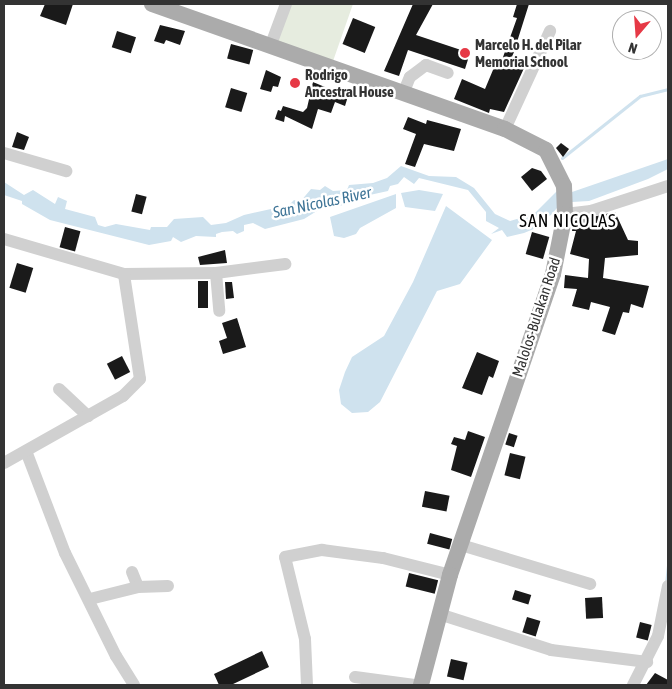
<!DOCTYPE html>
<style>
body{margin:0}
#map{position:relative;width:672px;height:689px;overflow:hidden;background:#fff;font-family:"Asap Condensed",sans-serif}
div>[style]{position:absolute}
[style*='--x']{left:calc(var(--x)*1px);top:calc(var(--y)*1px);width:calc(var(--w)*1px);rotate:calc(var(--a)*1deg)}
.green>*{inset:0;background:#e6ecdf}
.water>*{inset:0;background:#cfe2ee}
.stream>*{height:3px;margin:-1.5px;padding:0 1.5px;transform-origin:1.5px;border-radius:1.5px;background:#cfe2ee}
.building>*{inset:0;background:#1a1a1a;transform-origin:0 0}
.minor>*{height:12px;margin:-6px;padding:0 6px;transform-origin:6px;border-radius:6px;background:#d0d0d0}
.major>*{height:16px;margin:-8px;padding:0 8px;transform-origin:8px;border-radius:8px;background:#ababab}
.dots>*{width:14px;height:14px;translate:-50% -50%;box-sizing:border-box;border:2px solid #fff;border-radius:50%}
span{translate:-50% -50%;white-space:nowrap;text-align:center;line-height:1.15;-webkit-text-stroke:5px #fff;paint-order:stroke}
.poi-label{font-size:15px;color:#333;font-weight:700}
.left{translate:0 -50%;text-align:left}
.street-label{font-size:15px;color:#333}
.water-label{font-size:16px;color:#3f7597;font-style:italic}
.quarter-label{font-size:18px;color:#000;letter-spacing:1px}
.frame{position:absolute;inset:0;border:5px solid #333;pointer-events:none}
.north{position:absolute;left:612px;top:10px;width:50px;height:50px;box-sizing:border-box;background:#fff;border:1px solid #adadad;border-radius:50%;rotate:198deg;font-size:14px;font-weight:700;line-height:20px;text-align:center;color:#333}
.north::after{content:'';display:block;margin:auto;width:18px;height:22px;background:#e63946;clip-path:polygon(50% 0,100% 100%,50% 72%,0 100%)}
</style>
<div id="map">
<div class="green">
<div style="clip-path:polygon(289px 4px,353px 4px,332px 64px,274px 43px)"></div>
</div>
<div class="water">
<div style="clip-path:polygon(668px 159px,668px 169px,648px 179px,589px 201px,572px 202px,572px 192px)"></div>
<div style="clip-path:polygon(401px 166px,429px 176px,456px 177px,474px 188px,495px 214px,510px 221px,534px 214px,557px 191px,557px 208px,551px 215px,539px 221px,536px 228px,524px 233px,507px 237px,502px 230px,491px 234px,499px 228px,486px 221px,486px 212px,468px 190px,419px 178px,414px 184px,404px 177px,398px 184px,390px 186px,388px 191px,365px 196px,340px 206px,333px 201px,304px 219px,265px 229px,253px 223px,244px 225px,244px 231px,237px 234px,233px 231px,222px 232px,216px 234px,216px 237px,196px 236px,181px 242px,173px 237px,171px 241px,149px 245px,50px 220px,22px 204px,22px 201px,4px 195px,4px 182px,24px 195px,33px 190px,55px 204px,58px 197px,67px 201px,65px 209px,95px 217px,98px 225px,105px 227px,116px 224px,150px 230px,151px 227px,167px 227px,174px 219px,203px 217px,211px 225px,226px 223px,244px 215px,289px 205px,294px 200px,300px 202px,311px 189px,320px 190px,325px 186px,333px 191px,347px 190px,349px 185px,373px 183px,387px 178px)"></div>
<div style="clip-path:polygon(419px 190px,443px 194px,435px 211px,405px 207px,401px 193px)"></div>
<div style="clip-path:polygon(396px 194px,396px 208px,360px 228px,356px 234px,344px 238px,334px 236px,330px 217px)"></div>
<div style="clip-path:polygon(446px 206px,492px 240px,460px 284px,437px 291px,380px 402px,368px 412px,352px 413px,341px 404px,339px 390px,345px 372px,352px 357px,384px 336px,413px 282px)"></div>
</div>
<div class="stream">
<div style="--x:562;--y:158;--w:100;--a:-38.5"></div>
<div style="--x:640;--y:96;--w:29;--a:-14"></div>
<div style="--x:666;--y:584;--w:19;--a:-84"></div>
</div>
<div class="building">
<div style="clip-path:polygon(45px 4px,73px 4px,66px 25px,40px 16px)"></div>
<div style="clip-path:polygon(413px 4px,433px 4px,416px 35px,470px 53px,465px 69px,408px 50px,399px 76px,384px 71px)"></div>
<div style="clip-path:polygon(517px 4px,529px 4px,511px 61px,525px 66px,504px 112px,490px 109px,489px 113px,454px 99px,462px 79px,485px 89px,498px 58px,502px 60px,517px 18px,513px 17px)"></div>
<div style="left:353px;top:18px;width:24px;height:28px;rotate:22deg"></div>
<div style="clip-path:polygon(160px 25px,185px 31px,180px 45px,166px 40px,164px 44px,154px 41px)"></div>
<div style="left:117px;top:31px;width:20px;height:17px;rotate:18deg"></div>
<div style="left:231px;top:44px;width:23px;height:15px;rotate:15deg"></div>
<div style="clip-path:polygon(266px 70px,281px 77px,278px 87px,273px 86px,271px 92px,260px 89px)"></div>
<div style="clip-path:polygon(313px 82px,339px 93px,340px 90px,349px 93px,345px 106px,335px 102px,331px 113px,318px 109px,312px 129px,285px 116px,284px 122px,275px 119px,278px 110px,281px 111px,283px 106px,303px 112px,307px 108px)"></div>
<div style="left:231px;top:88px;width:17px;height:20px;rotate:17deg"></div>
<div style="clip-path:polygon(408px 117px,426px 124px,427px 120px,461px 129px,454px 151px,424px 144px,415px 167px,405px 164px,416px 134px,403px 129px)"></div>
<div style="clip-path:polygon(17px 132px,29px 137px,24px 150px,12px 147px)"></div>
<div style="clip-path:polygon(561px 143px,569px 149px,563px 157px,556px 148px)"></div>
<div style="clip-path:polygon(532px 168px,541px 171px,547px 179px,532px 191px,521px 177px)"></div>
<div style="left:136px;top:194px;width:11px;height:18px;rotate:15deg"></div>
<div style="clip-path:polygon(615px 212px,628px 240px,638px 241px,638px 255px,605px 258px,603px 278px,649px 286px,643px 308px,631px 304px,629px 313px,623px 312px,615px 335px,602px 331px,610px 307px,591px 302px,589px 310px,572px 306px,577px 289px,564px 288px,565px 275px,588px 278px,589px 259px,570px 254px,576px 231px,572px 231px,574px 221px)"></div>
<div style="left:65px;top:227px;width:16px;height:21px;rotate:15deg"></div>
<div style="left:532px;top:232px;width:18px;height:23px;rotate:16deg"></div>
<div style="clip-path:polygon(225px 250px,227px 263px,200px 265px,198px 257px)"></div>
<div style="left:17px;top:263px;width:17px;height:26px;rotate:17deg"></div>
<div style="left:198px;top:281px;width:10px;height:27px"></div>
<div style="clip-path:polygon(225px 282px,232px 282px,234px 298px,226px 299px)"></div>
<div style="clip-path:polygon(237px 318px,246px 347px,223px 354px,219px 341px,227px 338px,222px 323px)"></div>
<div style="clip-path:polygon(477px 352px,499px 361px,493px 378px,489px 376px,482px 395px,462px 388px)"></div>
<div style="left:122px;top:356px;width:18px;height:17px;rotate:63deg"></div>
<div style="clip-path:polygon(468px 431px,485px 437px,471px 477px,451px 470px,457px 446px,451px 444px,454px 437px,465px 440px)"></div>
<div style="left:509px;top:433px;width:9px;height:12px;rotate:18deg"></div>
<div style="left:510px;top:453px;width:16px;height:23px;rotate:14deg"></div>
<div style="left:425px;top:491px;width:25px;height:16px;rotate:11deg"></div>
<div style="left:430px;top:533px;width:23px;height:11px;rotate:15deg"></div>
<div style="left:409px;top:573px;width:30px;height:14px;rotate:14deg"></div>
<div style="left:515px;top:590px;width:17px;height:10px;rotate:17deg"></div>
<div style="left:602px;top:597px;width:21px;height:17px;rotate:87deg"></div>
<div style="left:527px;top:617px;width:14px;height:16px;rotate:17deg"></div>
<div style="left:640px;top:622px;width:12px;height:16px;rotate:14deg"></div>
<div style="clip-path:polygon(262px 651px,269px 667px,231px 685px,219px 685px,214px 674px)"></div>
<div style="left:451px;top:659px;width:17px;height:18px;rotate:13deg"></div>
<div style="clip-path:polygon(655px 673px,668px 680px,668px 685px,646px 685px)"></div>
</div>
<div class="minor">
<div style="--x:270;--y:47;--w:46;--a:-69.6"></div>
<div style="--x:403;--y:94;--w:18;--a:-68"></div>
<div style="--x:410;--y:77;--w:20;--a:-37"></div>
<div style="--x:426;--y:65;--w:23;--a:20"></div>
<div style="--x:505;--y:129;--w:108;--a:-65.3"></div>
<div style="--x:4;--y:153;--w:65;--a:16.2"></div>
<div style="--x:565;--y:214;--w:26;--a:-7"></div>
<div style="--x:591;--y:211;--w:81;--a:-18"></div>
<div style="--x:4;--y:239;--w:125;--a:16.3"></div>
<div style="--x:124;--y:274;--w:92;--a:-0.6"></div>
<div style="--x:216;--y:273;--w:70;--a:-7.4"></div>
<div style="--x:216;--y:273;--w:38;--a:85"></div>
<div style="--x:59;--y:389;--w:40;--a:43"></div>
<div style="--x:26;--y:451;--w:109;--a:69.1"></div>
<div style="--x:65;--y:553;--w:115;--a:63.7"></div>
<div style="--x:116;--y:656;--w:34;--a:58"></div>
<div style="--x:4;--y:463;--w:137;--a:-29.4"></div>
<div style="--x:123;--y:396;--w:24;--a:-45"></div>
<div style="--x:140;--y:379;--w:106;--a:-98.7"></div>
<div style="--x:461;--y:545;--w:135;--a:16.8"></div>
<div style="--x:132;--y:572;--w:16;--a:68"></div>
<div style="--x:90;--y:599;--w:49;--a:-14"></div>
<div style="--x:138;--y:587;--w:30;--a:-2"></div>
<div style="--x:439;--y:614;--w:118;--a:17.8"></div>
<div style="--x:551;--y:650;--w:97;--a:7.1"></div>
<div style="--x:355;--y:677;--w:60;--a:7.7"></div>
<div style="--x:307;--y:685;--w:46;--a:-92.5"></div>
<div style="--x:305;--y:639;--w:84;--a:-103.7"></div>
<div style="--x:285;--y:557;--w:38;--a:-11"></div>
<div style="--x:322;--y:550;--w:62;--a:7.5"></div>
<div style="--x:383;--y:558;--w:69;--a:14.2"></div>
<div style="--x:633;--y:685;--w:55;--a:-63"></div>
<div style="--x:658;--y:636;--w:51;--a:-78.7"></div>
</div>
<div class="major">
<div style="--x:152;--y:4;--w:374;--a:19.5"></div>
<div style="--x:505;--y:129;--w:46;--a:27.1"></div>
<div style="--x:546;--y:150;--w:40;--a:63.4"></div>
<div style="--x:564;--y:186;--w:28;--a:88"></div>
<div style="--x:565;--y:214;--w:61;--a:101.3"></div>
<div style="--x:553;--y:274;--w:318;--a:108.9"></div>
<div style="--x:450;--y:575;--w:114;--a:104.8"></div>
</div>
<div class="dots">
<div style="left:465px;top:53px;background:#e63946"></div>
<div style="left:295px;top:83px;background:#e63946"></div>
</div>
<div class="poi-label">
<span class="left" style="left:475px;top:53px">Marcelo H. del Pilar<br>Memorial School</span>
<span class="left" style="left:305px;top:83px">Rodrigo<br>Ancestral House</span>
</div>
<div class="street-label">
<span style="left:536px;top:317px;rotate:-72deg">Malolos-Bulakan Road</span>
</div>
<div class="water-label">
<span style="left:322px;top:202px;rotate:-12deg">San Nicolas River</span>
</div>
<div class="quarter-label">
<span style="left:568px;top:221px">SAN NICOLAS</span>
</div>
<div class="frame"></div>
<div class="north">N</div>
</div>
